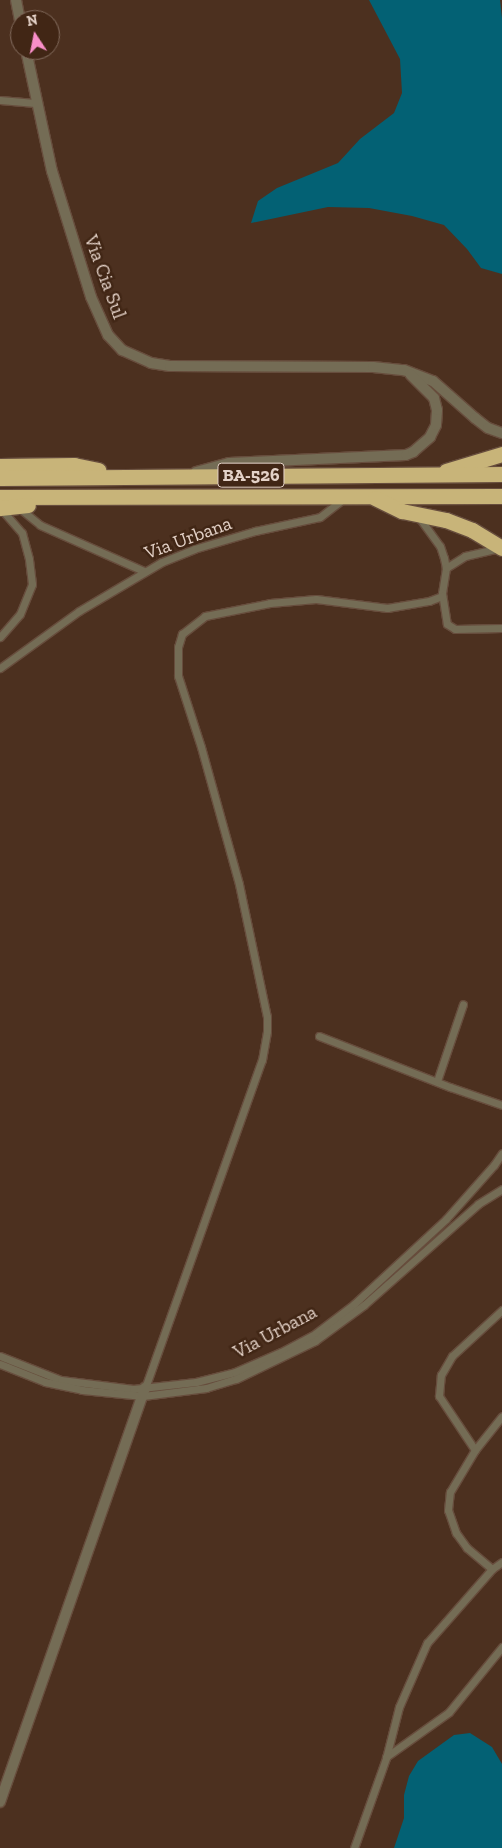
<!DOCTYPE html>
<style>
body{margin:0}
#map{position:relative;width:502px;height:1848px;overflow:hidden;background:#4c301f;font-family:"Zilla Slab",serif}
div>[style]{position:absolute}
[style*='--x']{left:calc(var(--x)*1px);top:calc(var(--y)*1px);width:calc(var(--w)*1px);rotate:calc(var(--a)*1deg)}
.water>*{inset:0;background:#036174}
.roads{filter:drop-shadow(1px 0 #674d3d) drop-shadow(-1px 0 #674d3d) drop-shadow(0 1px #674d3d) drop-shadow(0 -1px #674d3d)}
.lane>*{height:7px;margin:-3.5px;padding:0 3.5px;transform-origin:3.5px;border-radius:3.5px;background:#746c55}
.street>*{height:10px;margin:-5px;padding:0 5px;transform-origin:5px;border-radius:5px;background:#746c55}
.highway>*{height:15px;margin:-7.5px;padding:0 7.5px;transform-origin:7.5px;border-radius:7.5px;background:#c8b479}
span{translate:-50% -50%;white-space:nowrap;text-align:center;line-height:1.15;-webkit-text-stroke:5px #412615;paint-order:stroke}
.shield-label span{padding:1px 4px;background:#412615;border:1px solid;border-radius:4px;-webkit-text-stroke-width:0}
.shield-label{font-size:18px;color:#e4d2c8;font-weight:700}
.street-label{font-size:19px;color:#e4d2c8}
.north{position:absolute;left:10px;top:10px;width:50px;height:50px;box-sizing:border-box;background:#412615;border:1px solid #826b5d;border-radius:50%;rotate:349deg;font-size:14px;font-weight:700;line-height:20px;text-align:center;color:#e4d2c8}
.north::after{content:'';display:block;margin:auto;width:18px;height:22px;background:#f98fc9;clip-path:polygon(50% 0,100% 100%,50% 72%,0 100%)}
</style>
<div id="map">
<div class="water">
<div style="clip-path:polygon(369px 0,500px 0,502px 18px,502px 274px,481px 268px,467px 249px,444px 225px,412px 216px,369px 208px,328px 207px,251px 223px,258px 201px,277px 188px,338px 163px,360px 139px,394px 113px,402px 93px,400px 59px)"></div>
<div style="clip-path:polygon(470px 1733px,492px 1747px,502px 1764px,502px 1848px,394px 1848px,404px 1818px,404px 1795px,409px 1776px,418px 1761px,454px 1735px)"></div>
</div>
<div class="roads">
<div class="lane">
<div style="--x:0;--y:100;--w:38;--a:5"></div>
<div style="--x:18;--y:507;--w:28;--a:39"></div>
<div style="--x:40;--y:525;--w:114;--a:23.9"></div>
<div style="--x:418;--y:516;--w:37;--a:54"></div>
<div style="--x:440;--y:546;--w:13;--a:72"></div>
<div style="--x:444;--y:558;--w:10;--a:79"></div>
<div style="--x:446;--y:568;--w:25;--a:99"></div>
<div style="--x:442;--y:593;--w:31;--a:81"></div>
<div style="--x:447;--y:624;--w:9;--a:32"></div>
<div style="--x:455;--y:629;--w:47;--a:-1.2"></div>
<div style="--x:446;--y:568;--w:22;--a:-32"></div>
<div style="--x:465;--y:556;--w:35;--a:-13"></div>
<div style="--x:0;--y:637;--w:30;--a:-49"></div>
<div style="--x:20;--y:614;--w:32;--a:-68"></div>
<div style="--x:32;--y:584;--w:25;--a:-97"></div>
<div style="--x:29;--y:559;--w:27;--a:-105"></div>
<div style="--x:22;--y:533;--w:32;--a:-131"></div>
<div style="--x:0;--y:668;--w:97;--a:-35.8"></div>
<div style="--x:79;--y:611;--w:96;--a:-30.6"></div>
<div style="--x:162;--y:562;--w:35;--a:-22"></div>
<div style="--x:194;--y:549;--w:64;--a:-16.4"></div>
<div style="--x:255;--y:531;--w:66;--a:-12.2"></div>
<div style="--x:320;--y:517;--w:31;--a:-38"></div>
<div style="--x:319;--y:1036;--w:141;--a:21.3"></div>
<div style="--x:450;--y:1087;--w:55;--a:19.1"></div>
<div style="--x:437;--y:1081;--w:81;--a:-71.3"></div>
<div style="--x:0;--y:1356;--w:66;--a:21.5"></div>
<div style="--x:61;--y:1380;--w:73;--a:7.1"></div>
<div style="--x:133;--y:1389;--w:63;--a:-6.3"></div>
<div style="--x:196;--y:1382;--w:40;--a:-14.4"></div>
<div style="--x:235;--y:1372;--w:50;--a:-23.5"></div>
<div style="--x:281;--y:1352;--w:40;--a:-28"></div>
<div style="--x:316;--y:1333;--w:48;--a:-37.3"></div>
<div style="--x:354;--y:1304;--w:125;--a:-42.7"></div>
<div style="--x:446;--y:1219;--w:72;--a:-48.4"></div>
<div style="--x:494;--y:1165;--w:14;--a:-56"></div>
<div style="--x:0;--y:1364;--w:48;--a:21.8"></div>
<div style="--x:45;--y:1382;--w:38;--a:12"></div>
<div style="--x:82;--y:1390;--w:61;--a:5.6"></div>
<div style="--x:143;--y:1396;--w:64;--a:-7.2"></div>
<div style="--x:206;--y:1388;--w:31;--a:-17"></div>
<div style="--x:236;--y:1379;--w:88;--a:-25.7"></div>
<div style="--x:315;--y:1341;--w:61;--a:-36.3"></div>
<div style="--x:364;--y:1305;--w:152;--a:-41.5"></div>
<div style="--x:478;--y:1204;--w:28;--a:-32"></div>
<div style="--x:145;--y:1388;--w:348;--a:-70.4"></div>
<div style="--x:262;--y:1060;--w:29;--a:-80"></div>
<div style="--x:267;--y:1031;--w:14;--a:-90"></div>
<div style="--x:267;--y:1017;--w:136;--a:-101.9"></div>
<div style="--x:239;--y:884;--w:142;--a:-105.5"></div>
<div style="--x:201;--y:747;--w:75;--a:-107.9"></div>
<div style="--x:178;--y:676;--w:29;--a:-90"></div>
<div style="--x:178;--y:647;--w:14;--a:-73"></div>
<div style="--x:182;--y:634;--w:29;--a:-38"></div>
<div style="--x:205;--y:616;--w:66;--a:-11.3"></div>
<div style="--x:270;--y:603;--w:46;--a:-5"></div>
<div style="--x:316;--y:599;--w:72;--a:7.2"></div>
<div style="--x:387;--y:608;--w:43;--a:-9.5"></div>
<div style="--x:429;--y:601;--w:14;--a:-21"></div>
<div style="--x:475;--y:1450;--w:65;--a:-123.7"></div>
<div style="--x:439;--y:1396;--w:21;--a:-85"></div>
<div style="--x:441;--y:1375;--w:22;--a:-60"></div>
<div style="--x:452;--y:1356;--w:68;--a:-42.6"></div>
<div style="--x:492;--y:1569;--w:33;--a:-140"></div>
<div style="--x:467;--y:1548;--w:19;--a:-126"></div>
<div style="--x:456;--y:1533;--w:24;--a:-109"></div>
<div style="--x:448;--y:1510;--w:18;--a:-84"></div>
<div style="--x:450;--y:1492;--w:49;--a:-59.2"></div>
<div style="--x:475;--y:1450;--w:43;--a:-51.5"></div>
<div style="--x:386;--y:1757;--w:77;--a:-35.5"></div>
<div style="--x:449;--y:1712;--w:84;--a:-50.8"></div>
<div style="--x:354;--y:1848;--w:96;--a:-70.4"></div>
<div style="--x:386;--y:1758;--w:53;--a:-75.7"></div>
<div style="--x:399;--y:1707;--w:70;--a:-66.4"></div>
<div style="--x:427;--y:1643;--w:98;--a:-48.7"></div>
<div style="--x:492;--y:1569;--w:12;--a:-35"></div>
</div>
<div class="street">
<div style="--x:16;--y:0;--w:20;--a:79"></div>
<div style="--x:26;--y:50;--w:124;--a:77.9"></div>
<div style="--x:52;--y:171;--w:132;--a:72.8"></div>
<div style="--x:91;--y:297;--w:42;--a:65.9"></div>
<div style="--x:108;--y:335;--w:21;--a:47"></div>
<div style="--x:122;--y:350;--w:32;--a:24"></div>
<div style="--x:151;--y:363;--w:19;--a:9"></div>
<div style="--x:170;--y:366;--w:203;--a:0.3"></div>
<div style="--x:373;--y:367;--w:31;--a:6"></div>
<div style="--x:404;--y:370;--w:31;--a:21"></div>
<div style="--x:433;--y:381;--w:56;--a:41.4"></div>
<div style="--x:475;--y:418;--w:16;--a:38"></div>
<div style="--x:488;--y:428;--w:15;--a:20"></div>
<div style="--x:196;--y:472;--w:34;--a:-15"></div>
<div style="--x:229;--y:463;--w:177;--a:-2.6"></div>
<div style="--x:406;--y:455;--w:8;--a:-23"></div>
<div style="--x:413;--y:452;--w:23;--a:-41"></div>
<div style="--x:430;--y:437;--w:13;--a:-63"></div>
<div style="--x:436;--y:425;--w:15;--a:-86"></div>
<div style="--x:437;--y:410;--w:12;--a:-104"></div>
<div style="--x:434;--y:398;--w:33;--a:-135"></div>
<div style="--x:0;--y:1802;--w:439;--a:-70.7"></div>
</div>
<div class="highway">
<div style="--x:0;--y:466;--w:74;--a:-0.8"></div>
<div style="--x:74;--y:465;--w:25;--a:12"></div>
<div style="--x:446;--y:471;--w:59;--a:-16.9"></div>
<div style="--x:0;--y:478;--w:502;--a:-0.46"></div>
<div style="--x:0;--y:497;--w:502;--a:-0.11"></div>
<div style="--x:375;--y:498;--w:30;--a:26"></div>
<div style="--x:402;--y:511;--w:45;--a:11.6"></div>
<div style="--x:446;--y:520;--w:28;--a:21"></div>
<div style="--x:472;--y:530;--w:35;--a:31"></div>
<div style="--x:0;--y:508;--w:28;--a:-6"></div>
</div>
</div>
<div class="shield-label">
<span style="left:251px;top:475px">BA-526</span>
</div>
<div class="street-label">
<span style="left:105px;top:277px;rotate:70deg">Via Cia Sul</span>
<span style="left:188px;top:538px;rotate:-20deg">Via Urbana</span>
<span style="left:275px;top:1332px;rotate:-28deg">Via Urbana</span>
</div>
<div class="north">N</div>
</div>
